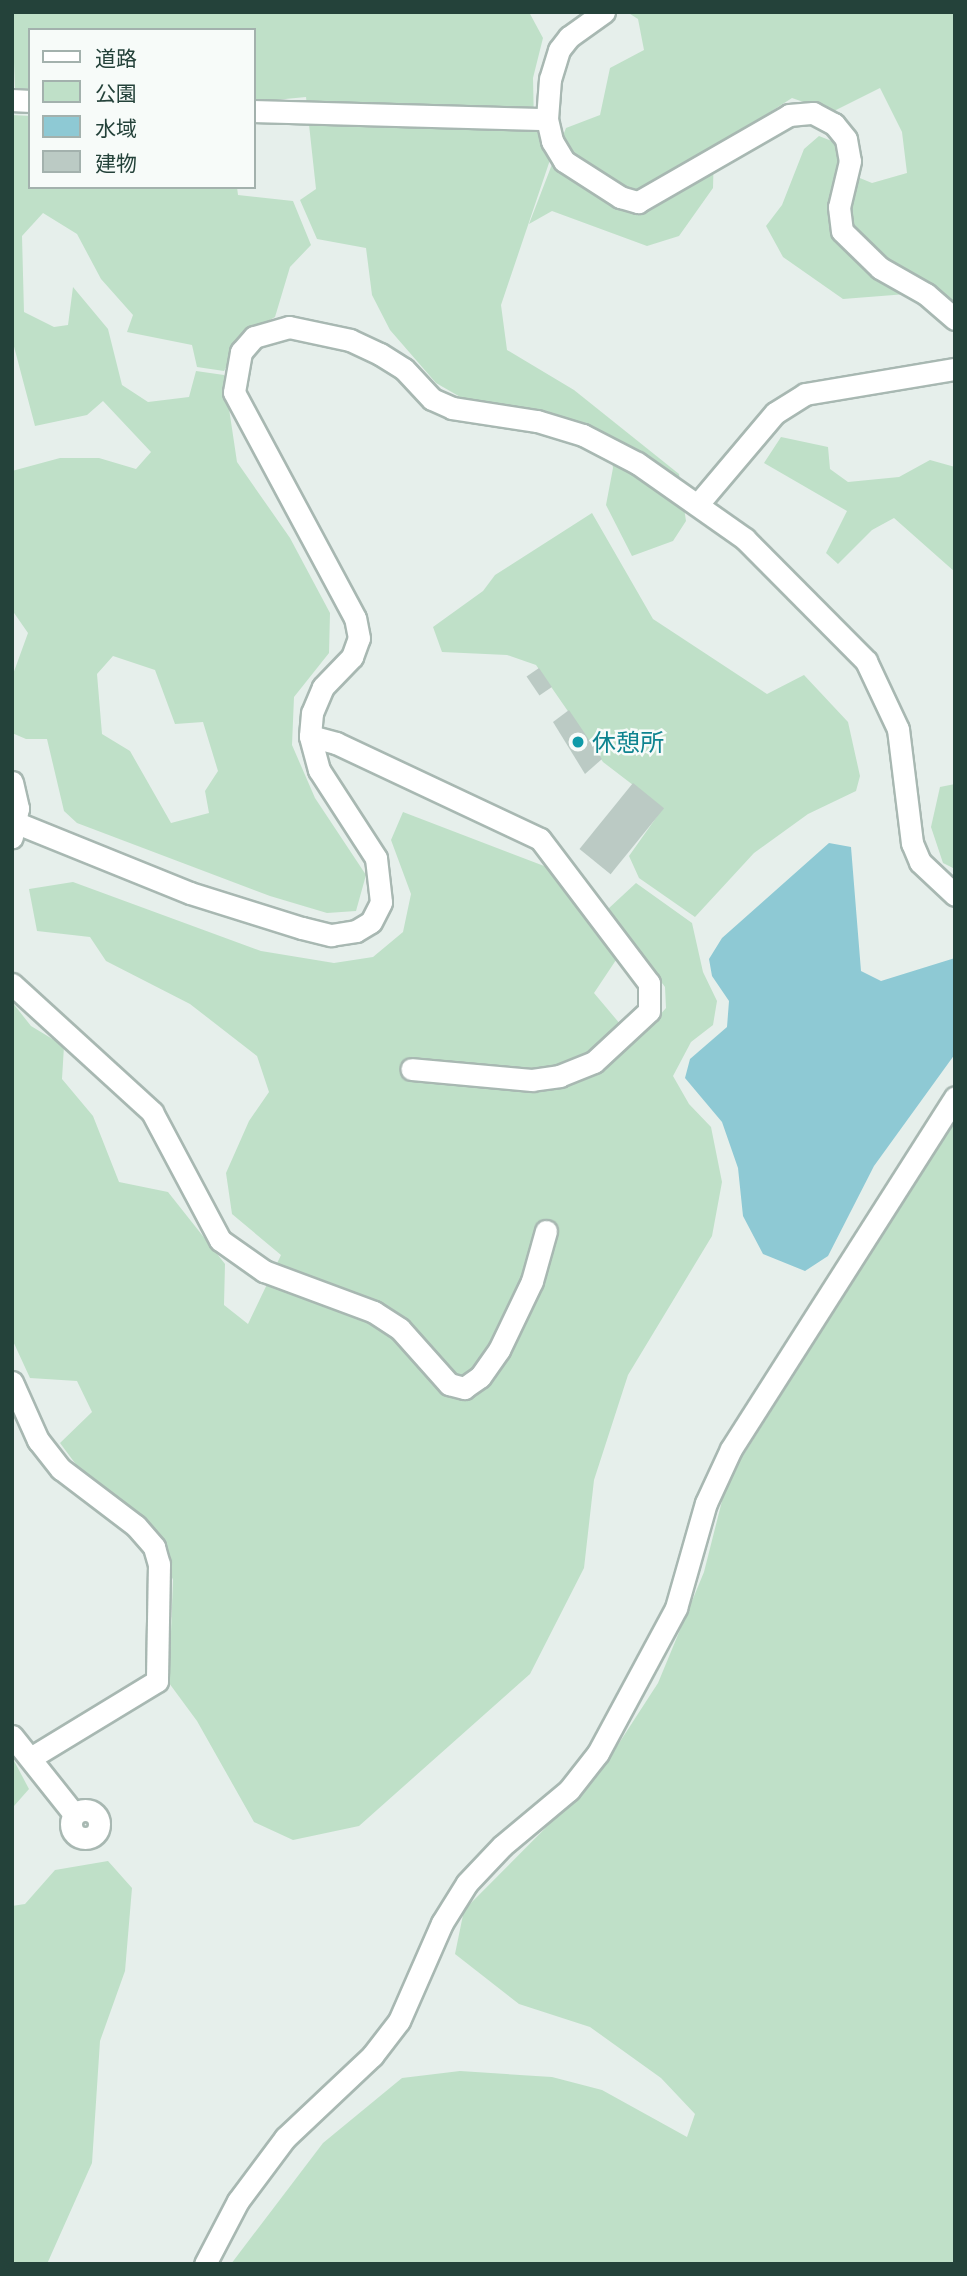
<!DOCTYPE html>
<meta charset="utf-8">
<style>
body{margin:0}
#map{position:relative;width:967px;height:2276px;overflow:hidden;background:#e6efeb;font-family:Commissioner,"Noto Sans JP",sans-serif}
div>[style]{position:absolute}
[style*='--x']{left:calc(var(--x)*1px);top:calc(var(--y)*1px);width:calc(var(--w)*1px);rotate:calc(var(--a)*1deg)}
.green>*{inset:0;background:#bfe0c8}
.water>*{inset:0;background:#8ec9d4}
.building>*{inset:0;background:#bbcac4;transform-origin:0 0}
.roads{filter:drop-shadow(2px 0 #a8b8b2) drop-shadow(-2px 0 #a8b8b2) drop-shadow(0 2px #a8b8b2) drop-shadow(0 -2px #a8b8b2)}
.minor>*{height:21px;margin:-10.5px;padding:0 10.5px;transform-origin:10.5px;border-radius:10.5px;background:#fff}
.minor>.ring{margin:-10.5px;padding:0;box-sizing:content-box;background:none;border:21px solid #fff;border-radius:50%}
.dots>*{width:19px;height:19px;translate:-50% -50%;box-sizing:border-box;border:4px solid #f7fbf9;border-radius:50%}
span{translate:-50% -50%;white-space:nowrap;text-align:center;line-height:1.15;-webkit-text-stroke:5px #f7fbf9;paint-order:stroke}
.culture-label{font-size:24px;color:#0d838f}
.left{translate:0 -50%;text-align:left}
.frame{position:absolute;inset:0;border:14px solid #24423a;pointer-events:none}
.legend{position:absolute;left:28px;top:28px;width:228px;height:161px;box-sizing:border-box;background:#f7fbf9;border:2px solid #a3b1ad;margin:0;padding:9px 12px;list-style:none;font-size:21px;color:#24423a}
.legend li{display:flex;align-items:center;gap:14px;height:35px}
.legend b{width:35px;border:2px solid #a3b1ad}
</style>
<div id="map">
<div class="green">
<div style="clip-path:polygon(12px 12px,529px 12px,543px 38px,533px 78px,534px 125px,550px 160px,501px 305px,507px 350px,574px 390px,679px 474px,686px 521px,673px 541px,632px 556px,606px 505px,613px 468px,609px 440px,547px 411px,469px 402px,436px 383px,390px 330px,372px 295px,366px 248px,317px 239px,300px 200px,316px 189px,306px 97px,254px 102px,254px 30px,30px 30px,30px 89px,15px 88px)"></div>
<div style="clip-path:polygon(627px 12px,953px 12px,955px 309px,932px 292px,843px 299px,783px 257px,766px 226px,782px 205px,804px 149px,819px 136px,842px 145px,845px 172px,872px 183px,907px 173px,902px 132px,880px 88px,832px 112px,792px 98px,714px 148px,713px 188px,679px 236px,647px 246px,552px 211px,529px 224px,566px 128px,600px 115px,610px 68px,644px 50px,638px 19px)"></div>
<div style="clip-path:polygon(evenodd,12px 115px,30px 116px,30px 187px,237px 187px,238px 195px,293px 201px,311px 245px,290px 267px,275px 317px,246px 334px,224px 371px,197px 367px,192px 345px,127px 332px,133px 315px,101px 279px,77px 234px,43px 213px,22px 236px,24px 312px,54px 327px,68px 325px,73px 287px,108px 329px,122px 385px,148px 402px,189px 397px,196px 371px,224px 375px,237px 462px,290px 538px,330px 613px,329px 653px,294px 697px,292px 745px,315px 798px,366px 875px,356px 911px,327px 913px,270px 896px,77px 823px,64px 811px,47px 739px,26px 739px,12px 733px,12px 677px,28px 633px,12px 610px,12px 471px,60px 458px,99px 458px,136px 469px,151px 452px,103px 401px,87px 415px,35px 426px,12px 339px,12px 115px,113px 656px,155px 670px,175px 724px,203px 722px,218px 771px,205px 791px,209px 813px,171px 823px,130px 751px,102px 734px,97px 674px,113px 656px)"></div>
<div style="clip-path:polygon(781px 437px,828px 447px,830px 469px,848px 482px,899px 477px,930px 460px,955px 467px,955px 572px,894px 518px,872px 530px,838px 564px,826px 553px,847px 511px,764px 463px)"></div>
<div style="clip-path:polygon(592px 513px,653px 619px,767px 694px,804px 675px,848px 722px,860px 776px,856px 791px,808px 814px,754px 853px,695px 917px,639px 878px,629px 856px,663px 808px,603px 762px,536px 665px,507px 655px,442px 652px,433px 627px,483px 591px,495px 575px)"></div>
<div style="clip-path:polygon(955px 784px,955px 869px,943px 863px,931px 827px,940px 787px)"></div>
<div style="clip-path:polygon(403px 812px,552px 869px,618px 957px,594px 993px,626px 1031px,642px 1035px,666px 1008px,665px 987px,608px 909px,636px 883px,692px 923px,703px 972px,717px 1001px,713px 1025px,691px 1042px,673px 1076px,689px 1104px,711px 1127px,722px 1182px,712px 1236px,628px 1375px,594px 1480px,584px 1568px,530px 1674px,359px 1826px,293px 1840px,254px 1822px,197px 1721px,169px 1683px,173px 1580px,151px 1524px,92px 1486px,60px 1443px,92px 1412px,77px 1381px,30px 1378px,12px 1339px,12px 1002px,31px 1026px,64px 1046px,62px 1079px,93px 1116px,119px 1182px,168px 1192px,225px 1264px,224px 1305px,248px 1324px,281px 1255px,232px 1214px,226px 1173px,249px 1121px,269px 1092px,257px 1056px,190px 1004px,106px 961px,90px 937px,37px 931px,29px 889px,73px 882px,261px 951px,334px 963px,373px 957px,403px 932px,411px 894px,391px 840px)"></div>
<div style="clip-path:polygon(955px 1120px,955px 2264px,231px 2264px,323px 2143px,402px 2078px,460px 2071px,552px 2077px,602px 2090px,687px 2137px,695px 2114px,661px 2078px,590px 2027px,519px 2004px,455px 1954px,464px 1910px,599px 1774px,658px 1683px,704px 1572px,727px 1481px)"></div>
<div style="clip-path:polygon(12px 1757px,29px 1789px,14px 1806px,12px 1805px)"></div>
<div style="clip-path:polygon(108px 1861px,132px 1888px,125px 1971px,100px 2041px,92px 2163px,47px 2264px,12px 2264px,12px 1906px,25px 1904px,55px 1870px)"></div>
</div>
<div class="water">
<div style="clip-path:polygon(829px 843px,851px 847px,861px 971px,881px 981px,955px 958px,955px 1054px,874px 1166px,828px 1256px,805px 1271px,763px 1254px,743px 1216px,738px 1168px,722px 1122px,685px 1078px,690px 1059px,727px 1027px,729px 1001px,712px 976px,709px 959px,722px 938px)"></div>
</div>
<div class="building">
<div style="left:539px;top:668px;width:23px;height:15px;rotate:56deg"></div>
<div style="clip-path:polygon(569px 710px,602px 759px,585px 774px,553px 722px)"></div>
<div style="left:633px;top:783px;width:40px;height:85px;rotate:39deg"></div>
</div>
<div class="roads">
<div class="minor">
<div style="--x:604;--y:12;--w:43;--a:144.5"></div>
<div style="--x:569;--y:37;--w:16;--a:128"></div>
<div style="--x:559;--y:50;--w:30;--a:107"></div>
<div style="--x:550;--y:79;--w:40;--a:94.3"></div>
<div style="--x:547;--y:119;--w:23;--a:77"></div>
<div style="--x:552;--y:141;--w:23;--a:59"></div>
<div style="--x:564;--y:161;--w:67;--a:32.7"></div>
<div style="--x:620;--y:197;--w:19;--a:16"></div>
<div style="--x:638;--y:202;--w:174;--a:-29.9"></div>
<div style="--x:789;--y:115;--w:24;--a:-5"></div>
<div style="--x:813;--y:113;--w:24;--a:28"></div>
<div style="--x:834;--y:124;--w:19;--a:51"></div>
<div style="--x:846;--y:139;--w:22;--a:80"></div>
<div style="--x:850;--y:161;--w:47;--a:103.4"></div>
<div style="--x:839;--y:207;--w:24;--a:83"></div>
<div style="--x:842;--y:231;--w:53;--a:44.2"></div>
<div style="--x:880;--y:268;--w:53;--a:29.5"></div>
<div style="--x:926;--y:294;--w:38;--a:41"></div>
<div style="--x:12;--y:100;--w:18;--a:3"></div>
<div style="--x:254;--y:111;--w:293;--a:1.6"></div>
<div style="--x:698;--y:504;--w:119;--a:-49.8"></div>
<div style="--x:775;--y:413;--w:36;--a:-32"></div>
<div style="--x:805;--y:394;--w:152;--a:-9.5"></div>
<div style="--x:310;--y:736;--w:27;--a:15"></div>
<div style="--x:336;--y:743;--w:225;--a:25.2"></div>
<div style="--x:540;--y:839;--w:181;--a:52.9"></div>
<div style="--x:649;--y:983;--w:28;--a:90"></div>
<div style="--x:649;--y:1011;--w:75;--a:137.2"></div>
<div style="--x:594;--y:1062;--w:37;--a:158"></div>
<div style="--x:560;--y:1076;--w:28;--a:172"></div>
<div style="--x:532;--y:1080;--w:121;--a:-174.8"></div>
<div style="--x:12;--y:782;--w:27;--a:77"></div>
<div style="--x:18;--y:808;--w:30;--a:102"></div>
<div style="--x:12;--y:821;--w:192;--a:22"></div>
<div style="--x:190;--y:893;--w:117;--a:17.4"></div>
<div style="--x:302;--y:928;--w:30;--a:14"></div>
<div style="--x:331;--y:935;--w:25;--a:-9"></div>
<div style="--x:356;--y:931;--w:17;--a:-31"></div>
<div style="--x:371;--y:922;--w:22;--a:-63"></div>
<div style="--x:381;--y:902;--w:44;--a:-96.5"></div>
<div style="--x:376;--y:858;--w:105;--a:-122.9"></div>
<div style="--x:319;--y:770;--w:35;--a:-105"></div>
<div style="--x:310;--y:736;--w:23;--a:-85"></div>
<div style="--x:312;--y:713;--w:28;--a:-67"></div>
<div style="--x:323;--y:687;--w:42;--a:-46"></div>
<div style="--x:352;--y:657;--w:20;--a:-70"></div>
<div style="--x:359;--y:638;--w:20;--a:-101"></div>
<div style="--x:355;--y:618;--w:256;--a:-118.2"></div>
<div style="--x:234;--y:392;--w:41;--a:-80.1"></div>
<div style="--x:241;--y:352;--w:20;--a:-49"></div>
<div style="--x:254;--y:337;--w:36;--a:-16"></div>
<div style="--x:289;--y:327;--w:62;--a:12"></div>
<div style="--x:350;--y:340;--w:33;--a:25"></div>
<div style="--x:380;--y:354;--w:28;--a:32"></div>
<div style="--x:404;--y:369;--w:41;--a:47"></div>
<div style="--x:432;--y:399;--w:22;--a:24"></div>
<div style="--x:452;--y:408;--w:86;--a:8.7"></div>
<div style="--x:537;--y:421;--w:48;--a:16.9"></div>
<div style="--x:583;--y:435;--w:61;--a:27.4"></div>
<div style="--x:637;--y:463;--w:132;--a:35.1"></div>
<div style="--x:745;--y:539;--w:172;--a:45.2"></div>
<div style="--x:866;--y:661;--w:75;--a:64.8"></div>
<div style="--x:898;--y:729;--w:115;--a:83"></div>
<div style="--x:912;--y:843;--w:21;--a:67"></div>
<div style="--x:920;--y:862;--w:48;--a:43.3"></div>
<div style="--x:12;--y:984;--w:190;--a:42.4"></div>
<div style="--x:152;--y:1112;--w:145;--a:62"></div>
<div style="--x:220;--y:1240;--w:54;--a:35.2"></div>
<div style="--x:264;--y:1271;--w:117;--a:20.4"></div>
<div style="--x:374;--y:1312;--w:31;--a:33"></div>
<div style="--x:400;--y:1329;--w:74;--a:48.3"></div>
<div style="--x:449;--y:1384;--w:16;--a:15"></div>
<div style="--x:464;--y:1388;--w:19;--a:-35"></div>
<div style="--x:480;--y:1377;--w:33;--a:-55"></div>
<div style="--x:499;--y:1350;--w:76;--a:-64.4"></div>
<div style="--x:532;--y:1281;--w:52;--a:-74.4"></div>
<div style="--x:12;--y:1382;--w:64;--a:65.9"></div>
<div style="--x:38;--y:1440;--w:37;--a:52"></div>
<div style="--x:61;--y:1469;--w:94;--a:37.2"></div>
<div style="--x:136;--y:1526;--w:28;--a:49"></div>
<div style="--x:154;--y:1547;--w:18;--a:74"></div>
<div style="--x:159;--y:1564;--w:117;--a:91"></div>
<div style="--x:157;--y:1681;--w:146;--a:148.7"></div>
<div style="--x:12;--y:1736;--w:100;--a:51.5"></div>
<div class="ring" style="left:71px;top:1810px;width:7px;height:7px"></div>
<div style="--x:205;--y:2264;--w:71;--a:-62.4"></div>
<div style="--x:238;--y:2201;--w:79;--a:-53.3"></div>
<div style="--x:285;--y:2138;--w:120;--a:-43.3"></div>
<div style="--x:372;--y:2056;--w:44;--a:-52.4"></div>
<div style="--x:399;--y:2021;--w:107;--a:-66.3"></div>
<div style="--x:442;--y:1923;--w:47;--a:-58"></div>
<div style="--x:467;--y:1883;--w:51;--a:-46.6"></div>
<div style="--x:502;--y:1846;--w:87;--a:-39.9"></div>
<div style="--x:569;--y:1790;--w:47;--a:-51.9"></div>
<div style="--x:598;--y:1753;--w:165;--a:-61.7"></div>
<div style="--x:676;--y:1608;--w:109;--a:-74.1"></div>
<div style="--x:706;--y:1503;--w:60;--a:-65.2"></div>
<div style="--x:731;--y:1449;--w:417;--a:-57.5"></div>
</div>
</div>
<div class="dots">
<div style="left:578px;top:742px;background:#0f9aa8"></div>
</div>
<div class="culture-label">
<span class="left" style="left:592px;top:742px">休憩所</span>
</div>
<div class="frame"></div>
<ul class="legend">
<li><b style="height:9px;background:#fff"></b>道路</li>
<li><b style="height:19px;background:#bfe0c8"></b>公園</li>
<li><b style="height:19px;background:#8ec9d4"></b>水域</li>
<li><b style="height:19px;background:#bbcac4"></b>建物</li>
</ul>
</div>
